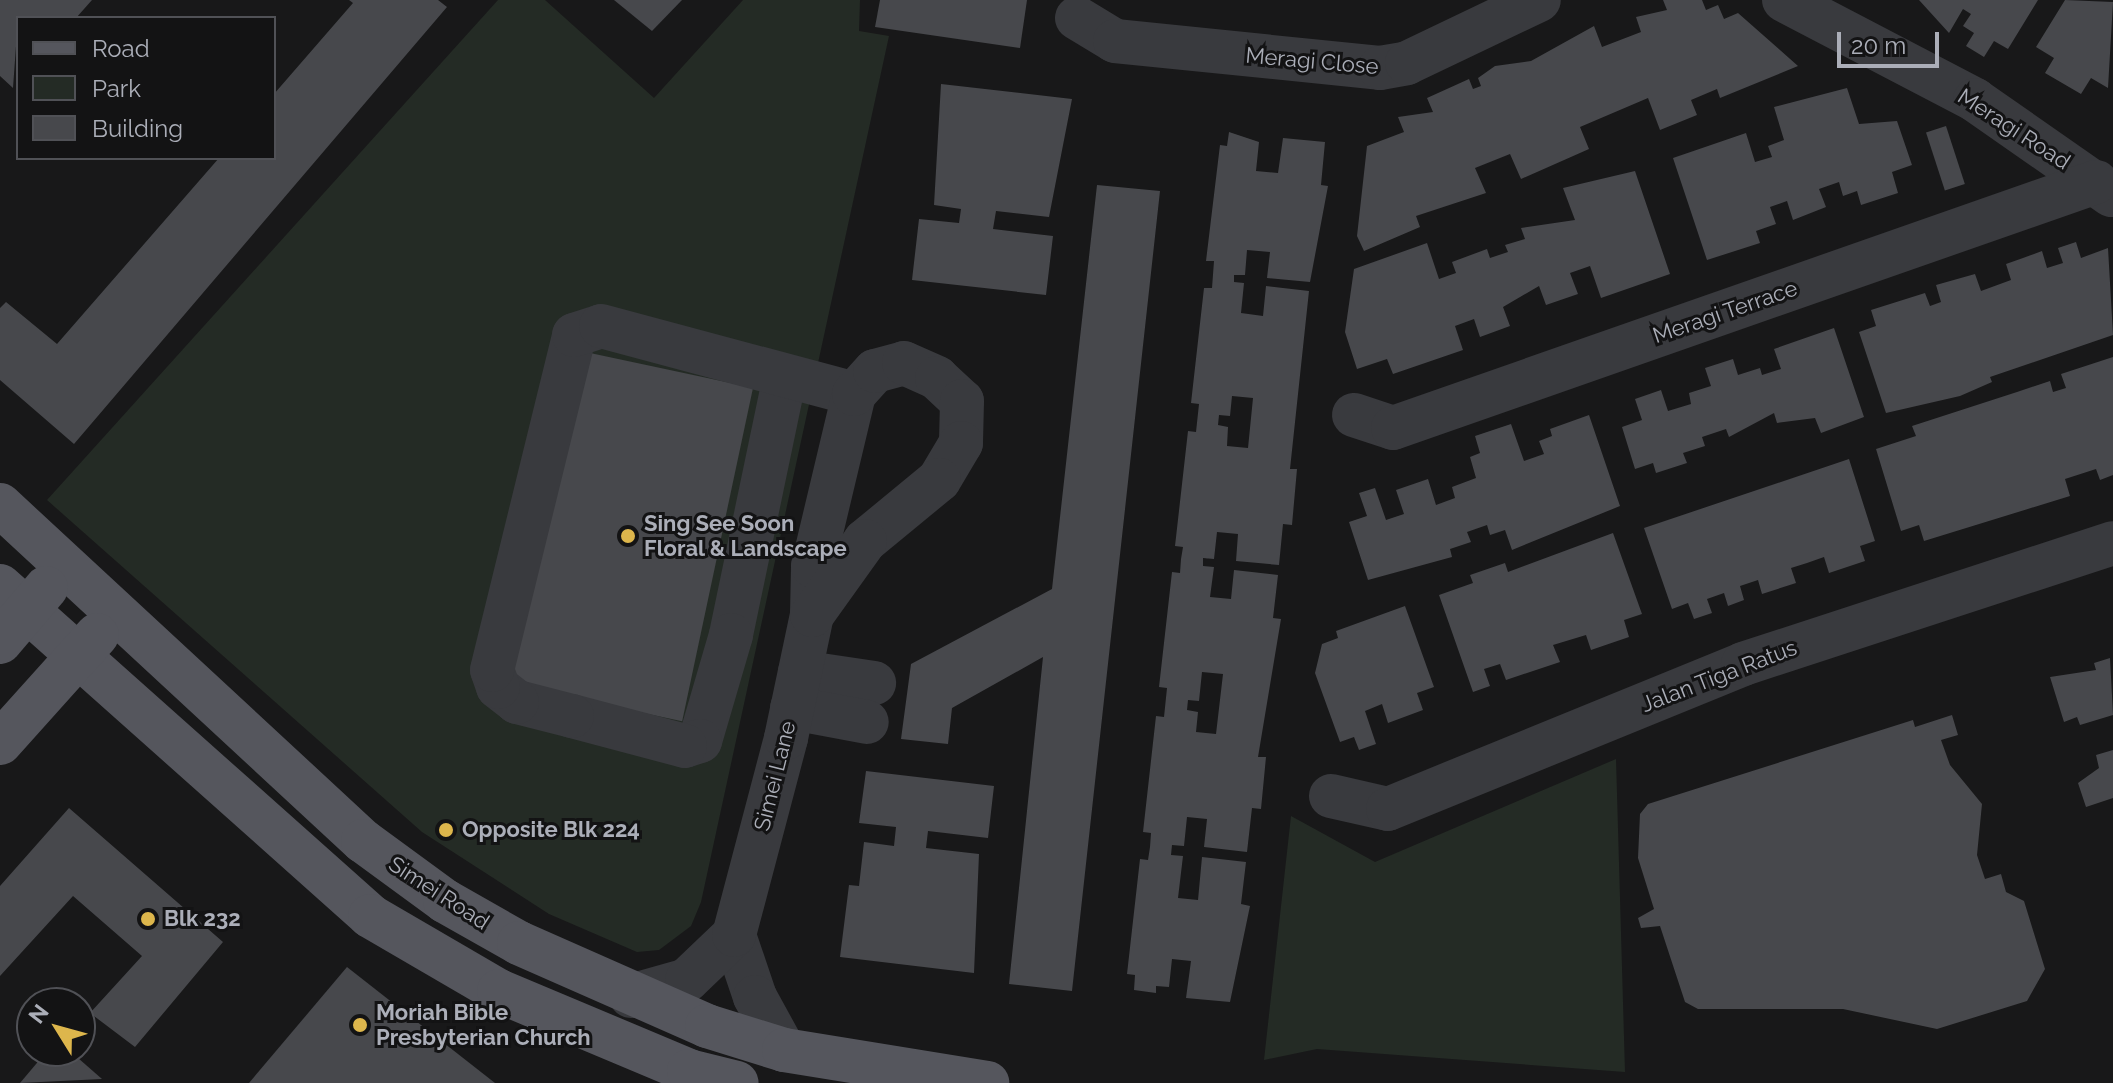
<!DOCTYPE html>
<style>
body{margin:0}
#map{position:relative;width:2113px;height:1083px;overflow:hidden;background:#181819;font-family:Raleway,sans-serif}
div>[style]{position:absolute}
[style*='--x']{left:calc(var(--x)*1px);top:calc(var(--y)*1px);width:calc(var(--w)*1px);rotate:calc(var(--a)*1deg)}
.green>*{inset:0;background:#242b25}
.building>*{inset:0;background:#47484c;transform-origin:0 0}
.minor>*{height:44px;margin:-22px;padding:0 22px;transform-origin:22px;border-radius:22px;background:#393a3e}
.major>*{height:44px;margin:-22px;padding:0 22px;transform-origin:22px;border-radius:22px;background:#55565d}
.dots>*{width:22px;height:22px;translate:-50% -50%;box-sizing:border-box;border:4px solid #131314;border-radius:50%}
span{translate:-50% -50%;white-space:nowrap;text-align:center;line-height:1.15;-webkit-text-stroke:6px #131314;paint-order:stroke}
.street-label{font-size:22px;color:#abaeb8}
.poi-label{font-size:22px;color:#abaeb8;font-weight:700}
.left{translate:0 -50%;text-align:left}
.legend{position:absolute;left:16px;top:16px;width:260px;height:144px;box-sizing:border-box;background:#131314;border:2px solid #505156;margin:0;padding:10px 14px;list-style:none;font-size:24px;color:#abaeb8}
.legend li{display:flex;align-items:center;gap:16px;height:40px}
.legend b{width:40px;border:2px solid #505156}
.north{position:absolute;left:16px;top:987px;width:80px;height:80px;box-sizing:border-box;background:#131314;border:2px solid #505156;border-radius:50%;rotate:307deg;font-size:22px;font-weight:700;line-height:32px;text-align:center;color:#abaeb8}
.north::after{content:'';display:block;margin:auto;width:28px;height:36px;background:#ddb64c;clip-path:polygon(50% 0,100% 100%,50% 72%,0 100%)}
.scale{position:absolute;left:1837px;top:32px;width:102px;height:36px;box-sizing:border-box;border:4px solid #abaeb8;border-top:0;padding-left:10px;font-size:24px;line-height:28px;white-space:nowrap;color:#abaeb8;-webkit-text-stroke:6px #131314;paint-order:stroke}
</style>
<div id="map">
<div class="green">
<div style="clip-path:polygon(498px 0,545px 0,654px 98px,743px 0,860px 0,859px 31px,889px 36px,701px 902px,691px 926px,659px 950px,637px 952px,549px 914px,422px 832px,47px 500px)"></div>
<div style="clip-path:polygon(1616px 759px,1625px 1072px,1317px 1049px,1264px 1060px,1291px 816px,1375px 862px)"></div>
</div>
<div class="building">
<div style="clip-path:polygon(0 0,92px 0,76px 18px,18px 18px,13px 88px,0 76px)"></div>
<div style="clip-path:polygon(349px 0,438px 0,447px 7px,74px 444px,0 380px,0 308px,6px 302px,57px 344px,219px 158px,274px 158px,274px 94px,353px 3px)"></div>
<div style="clip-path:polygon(614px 0,682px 0,652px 31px)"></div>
<div style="clip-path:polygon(880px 0,1027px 0,1020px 48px,875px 27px)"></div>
<div style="clip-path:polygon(1663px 0,1702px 0,1706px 10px,1718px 5px,1724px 19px,1738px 13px,1798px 66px,1720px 98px,1717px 89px,1691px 100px,1697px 115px,1660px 130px,1648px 98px,1580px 127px,1589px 149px,1521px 179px,1510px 154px,1475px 168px,1486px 193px,1416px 216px,1420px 227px,1364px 251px,1357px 236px,1367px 146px,1404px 132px,1398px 117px,1433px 112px,1427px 98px,1469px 79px,1473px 89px,1481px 86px,1478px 78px,1495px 66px,1531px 61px,1594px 26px,1602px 47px,1641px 32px,1636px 17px,1667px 10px)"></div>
<div style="clip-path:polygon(1919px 0,2038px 0,2008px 49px,1994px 41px,1984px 57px,1966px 46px,1974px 33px,1963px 26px,1971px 14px,1963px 9px,1949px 33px)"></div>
<div style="clip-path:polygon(2065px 0,2113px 2px,2108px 88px,2091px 78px,2081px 94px,2045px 73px,2054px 58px,2036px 47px)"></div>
<div style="clip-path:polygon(941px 84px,1072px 99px,1049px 217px,996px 211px,993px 229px,1053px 236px,1046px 295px,912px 280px,919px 219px,959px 223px,961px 209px,934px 205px)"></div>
<div style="clip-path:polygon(1847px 88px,1859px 124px,1897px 121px,1912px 165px,1892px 172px,1898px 193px,1861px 205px,1857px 191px,1843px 196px,1839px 182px,1819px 189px,1826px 207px,1793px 220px,1787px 201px,1770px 207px,1776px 224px,1756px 231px,1760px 243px,1707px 260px,1673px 158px,1746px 133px,1755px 162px,1772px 157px,1768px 146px,1784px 140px,1774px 107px)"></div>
<div style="left:1946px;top:126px;width:61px;height:21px;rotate:72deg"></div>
<div style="clip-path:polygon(evenodd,1229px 132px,1259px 142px,1256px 171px,1278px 173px,1283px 138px,1325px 142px,1321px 185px,1328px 186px,1310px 282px,1267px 278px,1270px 252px,1247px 250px,1245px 275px,1234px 275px,1234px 282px,1244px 283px,1241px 313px,1263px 316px,1266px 286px,1309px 291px,1290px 469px,1297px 469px,1292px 525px,1283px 524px,1279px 565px,1236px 561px,1238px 534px,1217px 532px,1214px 559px,1203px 558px,1203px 566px,1214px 567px,1210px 597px,1231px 599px,1234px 570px,1278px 575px,1273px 618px,1281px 619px,1258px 757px,1266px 757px,1261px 809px,1252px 808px,1247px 852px,1204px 847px,1207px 819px,1187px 817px,1184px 846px,1172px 845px,1171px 855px,1183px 856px,1178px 898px,1198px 900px,1202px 857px,1246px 862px,1241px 904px,1250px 906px,1230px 1002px,1186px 998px,1191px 961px,1172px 959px,1169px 987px,1156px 986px,1156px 993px,1134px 990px,1135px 975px,1127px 974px,1140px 859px,1148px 860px,1150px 847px,1151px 833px,1143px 832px,1156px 716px,1164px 717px,1167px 688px,1159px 687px,1172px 572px,1180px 573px,1181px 559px,1183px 547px,1175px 546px,1188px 431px,1196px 432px,1199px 404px,1191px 403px,1204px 288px,1212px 288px,1214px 261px,1206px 261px,1220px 145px,1227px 146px,1229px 132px,1232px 396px,1253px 398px,1248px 448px,1227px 446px,1228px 427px,1218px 425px,1219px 415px,1230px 416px,1232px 396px,1229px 132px,1202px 672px,1223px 674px,1216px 734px,1196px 732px,1198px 712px,1187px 710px,1188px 700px,1199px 701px,1202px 672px)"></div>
<div style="clip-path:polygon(1635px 171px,1670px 274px,1601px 298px,1590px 266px,1570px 273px,1578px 294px,1546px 305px,1539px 286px,1503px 307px,1510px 326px,1480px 337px,1474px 319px,1455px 326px,1463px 350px,1393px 374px,1387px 359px,1357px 369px,1345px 332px,1354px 269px,1427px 243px,1439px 279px,1456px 273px,1452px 262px,1487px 249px,1490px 258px,1508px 252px,1505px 245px,1525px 239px,1521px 228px,1575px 220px,1563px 188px)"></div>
<div style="clip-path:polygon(1097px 185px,1160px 191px,1072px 991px,1009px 984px,1043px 657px,952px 708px,948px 744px,901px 739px,911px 664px,1052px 589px)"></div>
<div style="clip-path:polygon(2076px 242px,2081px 258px,2108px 248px,2113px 335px,1990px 377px,1992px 382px,1960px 396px,1886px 413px,1859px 332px,1876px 326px,1871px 310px,1925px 293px,1930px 306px,1941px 302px,1936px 285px,1975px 274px,1981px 291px,2011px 280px,2006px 264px,2023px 258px,2042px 251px,2047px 268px,2063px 263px,2058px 248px)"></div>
<div style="clip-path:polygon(1834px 328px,1864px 417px,1821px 433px,1815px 418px,1777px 423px,1774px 413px,1729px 437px,1726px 429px,1702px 437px,1705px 446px,1683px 453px,1687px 463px,1656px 473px,1653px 463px,1635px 469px,1622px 427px,1642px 420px,1635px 399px,1661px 390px,1668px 411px,1691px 404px,1689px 393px,1711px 386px,1705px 368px,1733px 359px,1738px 375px,1760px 368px,1762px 375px,1781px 369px,1774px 349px)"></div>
<div style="left:576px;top:350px;width:181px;height:341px;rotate:12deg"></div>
<div style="clip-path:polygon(2113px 357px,2113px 475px,2100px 480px,2096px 469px,2065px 479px,2070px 496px,1924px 541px,1919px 525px,1901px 531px,1876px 449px,1916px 436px,1912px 426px,2017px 392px,2050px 381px,2053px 392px,2066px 388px,2061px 374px)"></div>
<div style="clip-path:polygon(1589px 415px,1620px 506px,1512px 550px,1505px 530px,1490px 535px,1487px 525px,1467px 532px,1471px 542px,1450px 549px,1452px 557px,1368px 580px,1349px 522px,1367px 516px,1359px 493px,1375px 488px,1386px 520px,1404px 514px,1396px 490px,1428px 479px,1436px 505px,1455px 498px,1452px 487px,1476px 478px,1470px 457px,1480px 453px,1475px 436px,1511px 424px,1524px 461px,1544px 454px,1539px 441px,1552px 436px,1550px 429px)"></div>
<div style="clip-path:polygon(1849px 459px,1875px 541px,1860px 546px,1865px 561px,1829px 573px,1824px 557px,1807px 563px,1791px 568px,1796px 583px,1762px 594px,1758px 580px,1740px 586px,1744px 600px,1728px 606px,1724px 593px,1707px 599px,1712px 613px,1694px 619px,1688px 603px,1672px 609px,1644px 528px)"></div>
<div style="clip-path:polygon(1613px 533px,1642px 614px,1624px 620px,1629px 637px,1591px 650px,1586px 635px,1553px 645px,1560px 662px,1506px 680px,1500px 664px,1484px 669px,1490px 686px,1473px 692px,1439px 595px,1473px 583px,1470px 575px,1505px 563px,1508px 572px)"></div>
<div style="clip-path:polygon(1405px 606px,1434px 687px,1417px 693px,1423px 710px,1388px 723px,1382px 704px,1365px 711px,1376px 744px,1359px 750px,1354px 737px,1340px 742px,1315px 673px,1322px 644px,1338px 638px,1336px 631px)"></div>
<div style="clip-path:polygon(2110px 658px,2113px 715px,2080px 725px,2077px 717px,2064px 722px,2050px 677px,2096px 670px,2094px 663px)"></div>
<div style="clip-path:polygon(1952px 715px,1958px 735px,1941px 740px,1950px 765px,1982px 804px,1977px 855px,1985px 879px,2001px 874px,2006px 892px,2024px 901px,2045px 969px,2027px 1001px,1937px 1029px,1843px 1009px,1698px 1009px,1685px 1002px,1660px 926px,1641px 928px,1638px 918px,1654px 909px,1638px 858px,1640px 814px,1648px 804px,1913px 720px,1915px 727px)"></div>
<div style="clip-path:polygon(2113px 750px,2113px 798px,2086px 807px,2078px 783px,2099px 768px,2096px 755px)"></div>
<div style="clip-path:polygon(866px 771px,994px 786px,988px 838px,928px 831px,926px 848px,979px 854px,974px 973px,840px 957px,849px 885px,859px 886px,864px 842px,894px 846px,896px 827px,859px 823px)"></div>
<div style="clip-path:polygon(69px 808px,223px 942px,135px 1047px,90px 1013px,142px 956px,73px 896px,0 976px,0 886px)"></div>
<div style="clip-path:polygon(347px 967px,495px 1083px,249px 1083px)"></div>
<div style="clip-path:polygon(47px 1051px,70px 1051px,102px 1079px,20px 1083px)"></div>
</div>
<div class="minor">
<div style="--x:1784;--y:0;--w:216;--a:27.6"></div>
<div style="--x:1975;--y:100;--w:166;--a:34.9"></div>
<div style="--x:1077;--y:18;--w:44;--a:31.2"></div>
<div style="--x:1115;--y:41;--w:266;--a:5.8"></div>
<div style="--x:1380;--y:68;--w:27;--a:-10"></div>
<div style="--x:1407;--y:63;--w:146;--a:-25.5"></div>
<div style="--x:785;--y:376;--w:265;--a:101.8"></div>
<div style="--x:731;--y:635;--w:110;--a:106.3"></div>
<div style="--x:700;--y:741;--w:16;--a:162"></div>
<div style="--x:685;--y:746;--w:117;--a:-165.1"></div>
<div style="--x:572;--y:716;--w:57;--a:-165.7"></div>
<div style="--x:517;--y:702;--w:24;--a:-142"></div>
<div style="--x:498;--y:687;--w:18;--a:-109"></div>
<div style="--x:492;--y:670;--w:345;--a:-76.2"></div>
<div style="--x:574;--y:335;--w:28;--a:-18"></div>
<div style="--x:601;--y:326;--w:262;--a:15"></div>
<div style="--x:1354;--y:415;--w:41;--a:18.4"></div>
<div style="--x:1393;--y:428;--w:745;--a:-19.29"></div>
<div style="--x:800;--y:672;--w:75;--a:8.5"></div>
<div style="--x:792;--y:708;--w:76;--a:10.6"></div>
<div style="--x:1331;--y:796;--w:58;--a:12.8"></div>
<div style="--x:1388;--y:809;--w:383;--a:-22.2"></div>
<div style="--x:1743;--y:664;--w:389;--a:-18.1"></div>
<div style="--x:734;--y:935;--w:65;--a:71.3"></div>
<div style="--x:755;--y:997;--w:60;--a:61.3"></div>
<div style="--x:631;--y:996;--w:58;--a:-15.9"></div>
<div style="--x:687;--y:980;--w:65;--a:-43.8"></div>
<div style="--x:734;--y:935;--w:204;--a:-75.2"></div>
<div style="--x:786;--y:738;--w:126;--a:-78.1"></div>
<div style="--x:812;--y:615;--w:49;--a:-88.8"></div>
<div style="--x:813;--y:566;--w:177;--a:-76.6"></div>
<div style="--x:854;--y:394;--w:31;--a:-48"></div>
<div style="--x:875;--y:371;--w:30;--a:-15"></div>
<div style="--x:904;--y:363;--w:36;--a:24"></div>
<div style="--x:937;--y:378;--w:34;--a:43"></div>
<div style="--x:962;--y:401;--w:42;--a:91.4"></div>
<div style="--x:961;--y:443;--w:43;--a:120.7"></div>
<div style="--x:939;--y:480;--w:96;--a:140.5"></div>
<div style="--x:865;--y:541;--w:91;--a:125.6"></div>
</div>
<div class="major">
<div style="--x:0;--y:505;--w:495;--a:42.8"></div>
<div style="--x:363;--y:841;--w:102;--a:36.2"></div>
<div style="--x:445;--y:901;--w:85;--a:29.6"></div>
<div style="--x:519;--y:943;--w:206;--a:23.8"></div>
<div style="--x:707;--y:1026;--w:81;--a:17.3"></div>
<div style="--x:784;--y:1050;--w:206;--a:9.2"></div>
<div style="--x:0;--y:586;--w:496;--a:41.7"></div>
<div style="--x:370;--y:916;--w:149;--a:30.2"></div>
<div style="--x:499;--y:991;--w:206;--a:22.8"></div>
<div style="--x:689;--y:1071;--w:49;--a:14"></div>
<div style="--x:0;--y:642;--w:71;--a:-49.6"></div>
<div style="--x:0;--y:743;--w:145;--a:-48.1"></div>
</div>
<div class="dots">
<div style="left:628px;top:536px;background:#ddb64c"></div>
<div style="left:446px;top:830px;background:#ddb64c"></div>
<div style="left:148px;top:919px;background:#ddb64c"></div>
<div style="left:360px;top:1025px;background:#ddb64c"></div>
</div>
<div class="street-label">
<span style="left:1312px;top:61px;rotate:5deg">Meragi Close</span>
<span style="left:2014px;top:129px;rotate:33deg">Meragi Road</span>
<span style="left:1725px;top:312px;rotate:-19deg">Meragi Terrace</span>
<span style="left:1719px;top:676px;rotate:-21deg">Jalan Tiga Ratus</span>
<span style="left:775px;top:776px;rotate:-76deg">Simei Lane</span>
<span style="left:439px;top:893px;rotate:33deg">Simei Road</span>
</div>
<div class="poi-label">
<span class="left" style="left:644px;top:536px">Sing See Soon<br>Floral &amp; Landscape</span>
<span class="left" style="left:462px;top:830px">Opposite Blk 224</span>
<span class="left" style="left:164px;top:919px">Blk 232</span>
<span class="left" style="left:376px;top:1025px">Moriah Bible<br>Presbyterian Church</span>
</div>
<ul class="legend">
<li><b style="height:10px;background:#55565d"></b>Road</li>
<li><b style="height:22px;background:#242b25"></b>Park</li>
<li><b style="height:22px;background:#47484c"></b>Building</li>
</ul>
<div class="north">N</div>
<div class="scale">20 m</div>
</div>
